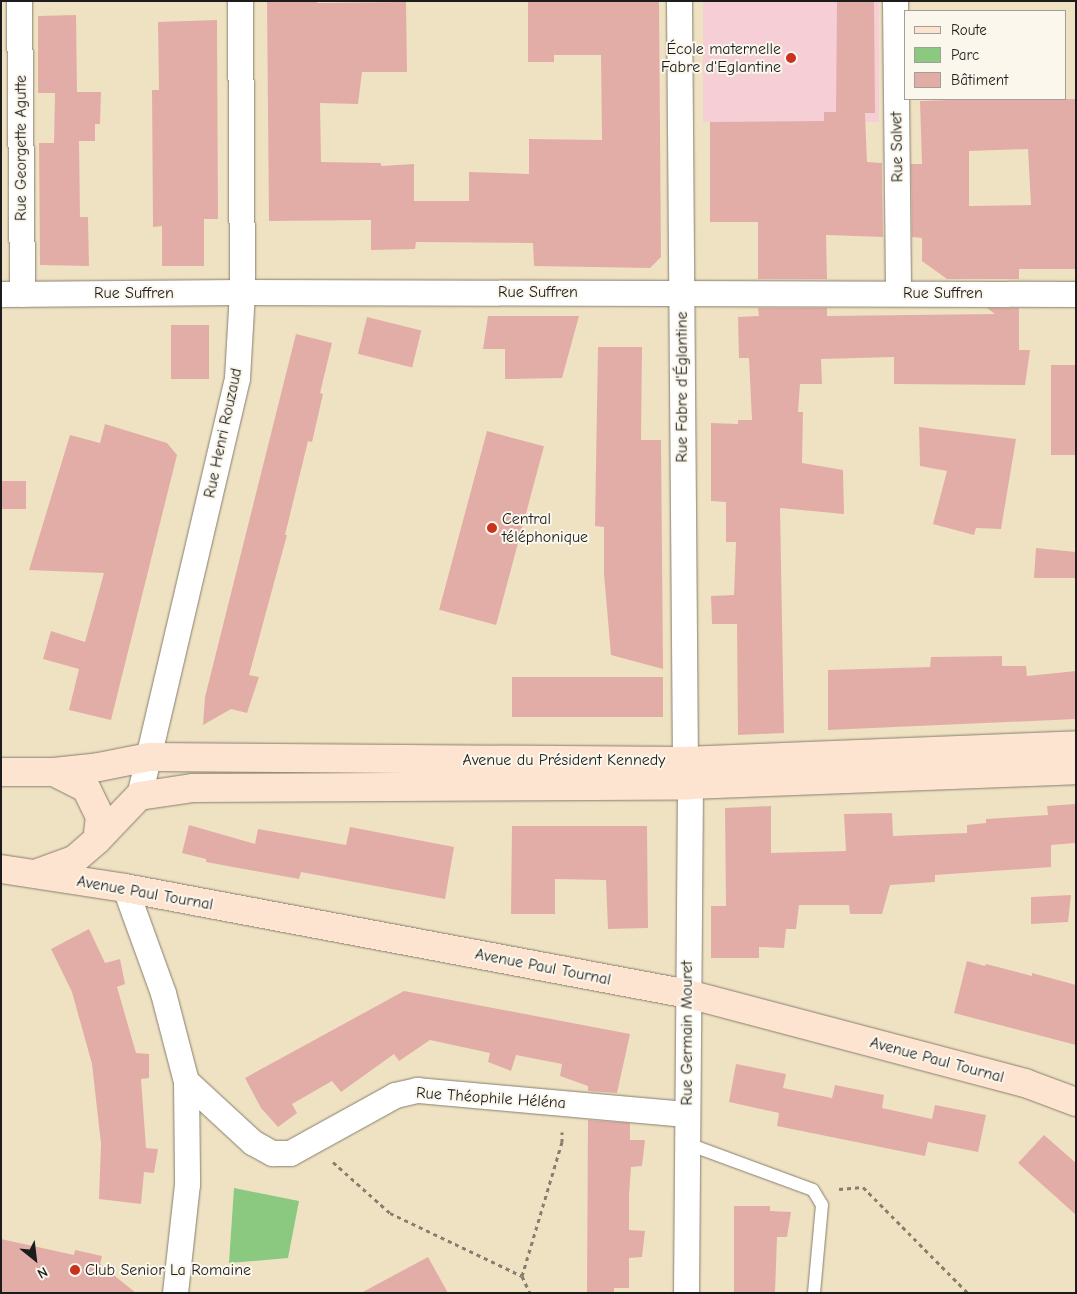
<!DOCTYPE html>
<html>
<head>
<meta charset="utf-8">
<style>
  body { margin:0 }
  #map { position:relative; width:1077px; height:1294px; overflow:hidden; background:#efe2c2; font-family:"Comic Neue",sans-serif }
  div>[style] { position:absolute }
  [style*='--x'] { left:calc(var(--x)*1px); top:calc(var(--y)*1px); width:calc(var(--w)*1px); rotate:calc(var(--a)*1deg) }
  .built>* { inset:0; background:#f6cfd6; transform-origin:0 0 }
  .green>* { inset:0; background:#8bc980 }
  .building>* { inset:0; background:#e3ada7; transform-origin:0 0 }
  .path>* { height:3px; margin-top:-1.5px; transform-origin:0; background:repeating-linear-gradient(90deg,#867f6f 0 4px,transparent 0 8px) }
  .roads { filter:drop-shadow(0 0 1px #867f6f) drop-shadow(0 0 1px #867f6f) }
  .service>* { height:12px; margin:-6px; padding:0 6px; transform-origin:6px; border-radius:6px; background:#fff }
  .minor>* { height:25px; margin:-12.5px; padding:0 12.5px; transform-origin:12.5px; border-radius:12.5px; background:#fff }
  .secondary>* { height:28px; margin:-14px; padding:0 14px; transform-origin:14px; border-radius:14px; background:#fde4d0 }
  .dots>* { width:14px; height:14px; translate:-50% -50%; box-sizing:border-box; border:2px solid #fbf7ec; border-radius:50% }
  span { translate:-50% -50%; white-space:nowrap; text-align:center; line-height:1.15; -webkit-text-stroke:4px #fbf7ec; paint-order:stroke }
  .poi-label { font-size:16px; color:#1c1c1c }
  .right { translate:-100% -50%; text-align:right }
  .left { translate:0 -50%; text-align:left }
  .street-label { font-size:16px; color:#1c1c1c }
  .frame { position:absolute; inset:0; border:2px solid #1c1c1c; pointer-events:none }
  .legend { position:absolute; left:904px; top:10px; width:162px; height:90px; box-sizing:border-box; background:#fbf7ec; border:1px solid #a29f99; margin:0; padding:6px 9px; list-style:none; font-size:15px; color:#1c1c1c }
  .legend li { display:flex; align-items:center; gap:10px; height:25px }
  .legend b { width:25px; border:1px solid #a29f99 }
  .north { position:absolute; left:10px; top:1234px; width:50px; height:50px; -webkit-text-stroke:4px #fbf7ec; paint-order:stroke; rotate:151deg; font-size:14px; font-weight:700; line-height:20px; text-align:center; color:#1c1c1c }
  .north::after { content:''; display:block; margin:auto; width:18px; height:22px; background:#1c1c1c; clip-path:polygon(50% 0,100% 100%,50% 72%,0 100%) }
</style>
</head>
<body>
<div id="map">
  <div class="built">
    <div style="left:703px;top:1px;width:176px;height:121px"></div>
  </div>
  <div class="green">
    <div style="clip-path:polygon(234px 1188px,299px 1201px,288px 1258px,229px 1263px)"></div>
  </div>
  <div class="building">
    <div style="clip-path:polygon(267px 1px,317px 1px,317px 3px,406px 2px,407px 72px,362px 72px,358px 104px,320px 103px,321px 162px,381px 163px,381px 166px,414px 164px,414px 201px,469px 201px,469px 172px,529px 174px,529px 139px,602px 140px,601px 55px,554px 55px,554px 62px,528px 62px,528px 1px,659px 1px,661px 257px,650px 268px,534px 266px,533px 243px,416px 242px,415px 249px,371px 250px,371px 220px,269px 221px)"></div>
    <div style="clip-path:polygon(837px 1px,874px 1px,875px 113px,865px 113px,867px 162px,882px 163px,883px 237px,826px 235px,827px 279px,758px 279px,758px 222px,710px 222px,710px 122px,824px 121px,824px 112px,836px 112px)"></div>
    <div style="clip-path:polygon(76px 15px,77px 92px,101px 92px,100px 124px,95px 124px,95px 141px,79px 141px,80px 217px,88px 217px,89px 266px,40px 265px,39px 143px,54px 143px,55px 93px,38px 93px,38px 16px)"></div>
    <div style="clip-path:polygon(217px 20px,218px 219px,204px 219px,204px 266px,162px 266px,162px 226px,153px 227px,152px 90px,159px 90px,158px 22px)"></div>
    <div style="clip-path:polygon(evenodd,979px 99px,1076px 99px,1076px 269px,1019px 269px,1019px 279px,947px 279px,922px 261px,922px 238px,912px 237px,911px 164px,922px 164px,920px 101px,979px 99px,1028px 149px,1031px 205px,969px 206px,969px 151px,1028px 149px)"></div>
    <div style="clip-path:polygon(758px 308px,827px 308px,827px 316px,995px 314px,987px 308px,1019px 308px,1019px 350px,1030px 350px,1025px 385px,894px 384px,894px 357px,821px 359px,822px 384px,800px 384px,798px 412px,803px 412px,802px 463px,843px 470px,844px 514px,780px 508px,784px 733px,738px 735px,737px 624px,712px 624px,711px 596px,734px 595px,736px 542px,726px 542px,726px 502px,711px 501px,711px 423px,738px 424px,738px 420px,752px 420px,749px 358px,739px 358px,738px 317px,759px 316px)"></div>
    <div style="clip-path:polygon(488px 316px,579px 316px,562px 378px,505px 379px,505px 349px,483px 349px)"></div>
    <div style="left:367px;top:317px;width:56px;height:38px;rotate:14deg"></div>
    <div style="left:171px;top:325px;width:38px;height:54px"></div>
    <div style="clip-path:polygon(296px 334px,332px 343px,320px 393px,323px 394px,312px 442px,308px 441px,285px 535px,287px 535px,249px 675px,259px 677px,247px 713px,231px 709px,203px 725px,205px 697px)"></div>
    <div style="clip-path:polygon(598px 347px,642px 347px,641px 440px,661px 440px,663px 669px,611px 655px,604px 574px,604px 527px,595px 526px)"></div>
    <div style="left:1076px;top:365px;width:90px;height:25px;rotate:90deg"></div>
    <div style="clip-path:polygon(105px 424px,167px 443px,177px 455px,111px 720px,69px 710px,79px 669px,43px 659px,51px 631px,85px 642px,104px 573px,29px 570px,70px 435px,100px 443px)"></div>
    <div style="clip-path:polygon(919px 427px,1016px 439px,1001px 529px,976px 528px,974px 535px,933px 524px,947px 471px,920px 466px)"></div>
    <div style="left:487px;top:431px;width:59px;height:185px;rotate:15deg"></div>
    <div style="left:1px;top:481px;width:25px;height:28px"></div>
    <div style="clip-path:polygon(1036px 548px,1076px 552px,1076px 578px,1034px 578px)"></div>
    <div style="clip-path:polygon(1002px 656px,1002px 666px,1026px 666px,1027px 676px,1076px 671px,1076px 719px,828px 730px,828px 670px,930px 667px,931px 657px)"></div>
    <div style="left:512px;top:677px;width:151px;height:40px"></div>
    <div style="clip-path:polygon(1076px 804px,1076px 843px,1051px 845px,1051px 867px,935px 875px,935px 882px,890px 885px,882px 914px,850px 914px,849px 905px,799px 905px,796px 929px,786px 929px,784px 948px,759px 947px,759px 958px,711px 958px,711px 906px,726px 906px,725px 808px,771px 806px,771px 853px,846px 851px,844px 814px,892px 813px,893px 836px,967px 833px,967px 825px,986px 823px,986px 819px,1048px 815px,1047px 806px)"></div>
    <div style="clip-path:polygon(189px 825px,255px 844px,258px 829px,346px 845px,350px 827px,454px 847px,445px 899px,301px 872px,299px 879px,206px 862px,206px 859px,182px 853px)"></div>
    <div style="clip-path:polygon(512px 826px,647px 826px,648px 928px,608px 929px,606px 880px,555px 879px,555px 914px,511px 914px)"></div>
    <div style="clip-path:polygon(1071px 895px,1068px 922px,1031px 924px,1031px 897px)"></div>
    <div style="clip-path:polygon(89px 929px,105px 963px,120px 959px,125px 984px,117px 987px,136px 1053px,149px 1054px,149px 1078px,141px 1079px,146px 1148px,158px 1149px,154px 1173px,144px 1172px,141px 1204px,99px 1199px,101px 1144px,92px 1064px,72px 992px,51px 949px)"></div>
    <div style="clip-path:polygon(967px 961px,985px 966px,986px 964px,1032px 976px,1032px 973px,1076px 985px,1076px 1045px,954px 1013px)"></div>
    <div style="clip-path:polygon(404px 991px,630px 1034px,617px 1093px,588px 1091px,588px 1086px,560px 1076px,562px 1064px,516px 1055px,511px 1071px,488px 1062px,490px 1053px,430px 1040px,399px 1061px,394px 1054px,341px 1092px,332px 1081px,292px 1104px,297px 1113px,278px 1127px,261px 1108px,245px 1078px)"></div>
    <div style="clip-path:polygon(736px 1064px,786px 1074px,783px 1088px,832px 1098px,835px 1085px,884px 1095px,882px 1108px,932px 1119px,935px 1105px,986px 1115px,978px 1152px,928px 1142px,925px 1156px,777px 1126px,779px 1113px,729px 1102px)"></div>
    <div style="clip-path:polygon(588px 1120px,630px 1123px,630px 1140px,645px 1140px,642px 1166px,631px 1167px,629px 1196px,629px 1230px,645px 1231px,642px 1257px,629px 1258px,629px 1288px,614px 1288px,614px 1293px,587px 1293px)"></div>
    <div style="clip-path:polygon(1044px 1135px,1076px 1163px,1076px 1215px,1018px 1163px)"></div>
    <div style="clip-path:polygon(734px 1206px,770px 1206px,770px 1211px,791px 1212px,787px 1237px,777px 1237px,775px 1293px,734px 1293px)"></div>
    <div style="clip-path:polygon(1px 1239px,74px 1255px,75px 1250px,102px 1256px,100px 1264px,136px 1293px,1px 1293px)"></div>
    <div style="clip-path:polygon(428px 1257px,448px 1293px,361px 1293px)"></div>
  </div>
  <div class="path">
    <div style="--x:333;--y:1162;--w:76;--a:41.8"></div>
    <div style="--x:390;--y:1213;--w:146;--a:25.5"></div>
    <div style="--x:522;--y:1276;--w:19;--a:65"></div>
    <div style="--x:839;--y:1189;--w:24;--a:-5"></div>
    <div style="--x:863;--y:1187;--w:149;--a:45.3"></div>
    <div style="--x:522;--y:1276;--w:140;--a:-73.4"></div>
    <div style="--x:562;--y:1142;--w:10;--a:-90"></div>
  </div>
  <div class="roads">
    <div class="service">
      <div style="--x:688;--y:1144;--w:133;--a:20.2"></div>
      <div style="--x:813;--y:1190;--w:17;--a:59"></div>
      <div style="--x:822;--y:1205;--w:88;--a:95.2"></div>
    </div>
    <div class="minor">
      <div style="--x:19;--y:1;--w:293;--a:89.4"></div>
      <div style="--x:679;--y:1;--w:760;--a:89.55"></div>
      <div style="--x:685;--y:761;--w:25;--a:78"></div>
      <div style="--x:690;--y:785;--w:508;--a:90.45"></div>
      <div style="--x:895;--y:1;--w:292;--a:89.4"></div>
      <div style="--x:1;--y:294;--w:241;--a:-0.5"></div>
      <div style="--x:242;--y:292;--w:834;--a:0.14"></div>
      <div style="--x:139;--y:796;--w:429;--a:-76.8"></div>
      <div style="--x:237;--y:378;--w:86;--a:-86.7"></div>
      <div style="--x:242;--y:292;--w:291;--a:-90.4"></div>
      <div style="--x:125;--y:888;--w:112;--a:70.1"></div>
      <div style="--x:163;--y:993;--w:91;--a:75.4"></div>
      <div style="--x:186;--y:1081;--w:103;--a:89.4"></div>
      <div style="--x:187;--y:1184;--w:110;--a:96.3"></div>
      <div style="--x:186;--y:1081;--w:90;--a:42.7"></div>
      <div style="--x:252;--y:1142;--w:23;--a:29"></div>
      <div style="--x:272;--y:1153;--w:18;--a:0"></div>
      <div style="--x:290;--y:1153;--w:120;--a:-28.9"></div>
      <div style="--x:395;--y:1095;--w:23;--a:-13"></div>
      <div style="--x:417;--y:1090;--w:271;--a:5.1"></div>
    </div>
    <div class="secondary">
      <div style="--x:1;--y:772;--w:53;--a:0"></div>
      <div style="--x:54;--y:772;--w:45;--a:-6.3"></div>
      <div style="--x:99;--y:767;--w:51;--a:-11.3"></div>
      <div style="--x:149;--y:757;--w:536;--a:0.43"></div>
      <div style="--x:685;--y:761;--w:391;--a:-2.3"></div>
      <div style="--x:54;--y:772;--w:36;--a:27"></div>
      <div style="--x:86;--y:788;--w:32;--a:64"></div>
      <div style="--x:100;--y:817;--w:23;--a:97"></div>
      <div style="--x:1;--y:869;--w:125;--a:8.7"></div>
      <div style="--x:125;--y:888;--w:573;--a:10.66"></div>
      <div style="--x:688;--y:994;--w:349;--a:14.8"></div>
      <div style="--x:1025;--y:1083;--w:54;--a:20.4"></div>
      <div style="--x:38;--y:873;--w:38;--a:-20"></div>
      <div style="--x:74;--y:860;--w:30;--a:-41"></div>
      <div style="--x:97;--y:840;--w:61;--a:-46.3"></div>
      <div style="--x:139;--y:796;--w:55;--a:-8.4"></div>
      <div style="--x:193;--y:788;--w:497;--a:-0.3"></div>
      <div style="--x:690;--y:785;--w:386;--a:-2.2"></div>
    </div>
  </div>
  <div class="dots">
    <div style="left:791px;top:58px;background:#c8321e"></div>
    <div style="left:492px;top:528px;background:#c8321e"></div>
    <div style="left:75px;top:1270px;background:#c8321e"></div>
  </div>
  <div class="poi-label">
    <span class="right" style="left:781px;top:58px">École maternelle<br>Fabre d'Eglantine</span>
    <span class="left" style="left:502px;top:528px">Central<br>téléphonique</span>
    <span class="left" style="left:85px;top:1270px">Club Senior La Romaine</span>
  </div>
  <div class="street-label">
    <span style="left:897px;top:147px;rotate:-91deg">Rue Salvet</span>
    <span style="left:21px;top:148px;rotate:-90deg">Rue Georgette Agutte</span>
    <span style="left:538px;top:292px">Rue Suffren</span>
    <span style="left:134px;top:293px">Rue Suffren</span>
    <span style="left:943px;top:293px">Rue Suffren</span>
    <span style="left:682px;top:387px;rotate:-90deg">Rue Fabre d'Églantine</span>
    <span style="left:223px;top:433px;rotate:-78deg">Rue Henri Rouzaud</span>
    <span style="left:564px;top:760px">Avenue du Président Kennedy</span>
    <span style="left:145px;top:893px;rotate:10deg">Avenue Paul Tournal</span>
    <span style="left:543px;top:967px;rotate:11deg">Avenue Paul Tournal</span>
    <span style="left:687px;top:1033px;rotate:-90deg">Rue Germain Mouret</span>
    <span style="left:937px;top:1060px;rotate:15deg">Avenue Paul Tournal</span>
    <span style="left:491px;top:1098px;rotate:4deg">Rue Théophile Héléna</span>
  </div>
  <div class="frame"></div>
  <ul class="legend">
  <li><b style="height:6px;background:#fde4d0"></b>Route</li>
  <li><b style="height:14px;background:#8bc980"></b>Parc</li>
  <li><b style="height:14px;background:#e3ada7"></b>Bâtiment</li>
  </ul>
  <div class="north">N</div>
</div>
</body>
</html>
